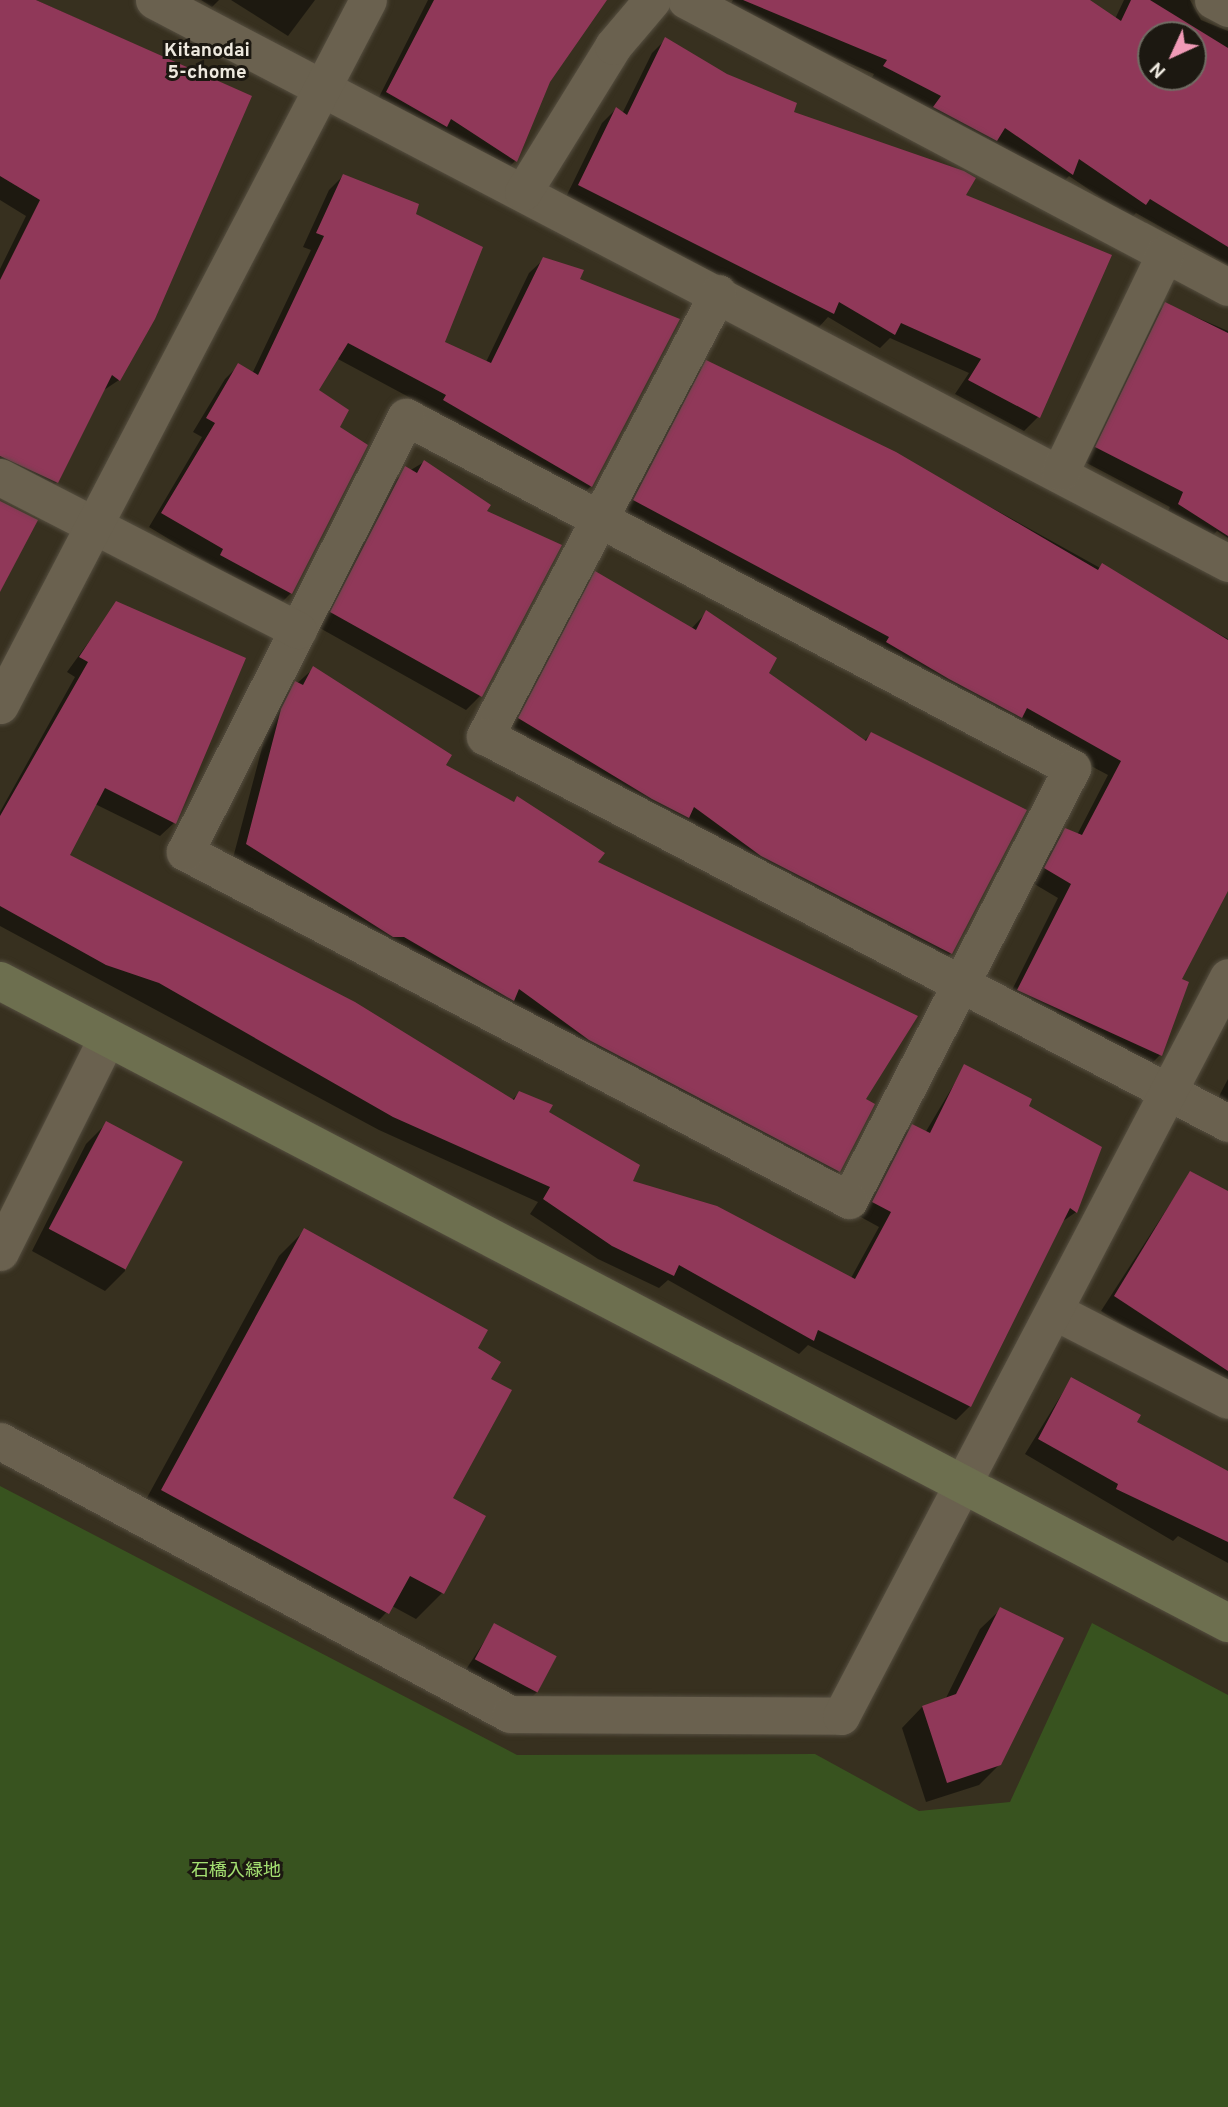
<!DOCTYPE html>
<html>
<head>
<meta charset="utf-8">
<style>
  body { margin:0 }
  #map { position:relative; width:1228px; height:2107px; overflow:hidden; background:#37301f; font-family:Overpass,"Noto Sans JP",sans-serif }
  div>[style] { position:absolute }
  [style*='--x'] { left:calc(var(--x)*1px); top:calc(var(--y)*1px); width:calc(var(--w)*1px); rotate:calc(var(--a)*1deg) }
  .green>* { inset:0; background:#38531f }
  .shadow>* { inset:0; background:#0007 }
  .building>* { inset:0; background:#903859; transform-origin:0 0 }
  .roads { filter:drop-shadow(0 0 2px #554e40) drop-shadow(0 0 2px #554e40) }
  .street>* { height:37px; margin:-18.5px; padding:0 18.5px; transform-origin:18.5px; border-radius:18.5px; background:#6a614f }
  .secondary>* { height:38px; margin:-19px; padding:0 19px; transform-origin:19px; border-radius:19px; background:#6d6f4f }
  span { translate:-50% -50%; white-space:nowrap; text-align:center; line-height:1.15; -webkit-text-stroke:6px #1c1811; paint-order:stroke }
  .park-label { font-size:18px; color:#a4e072 }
  .neighbourhood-label { font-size:19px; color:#eee9df; font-weight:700 }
  .north { position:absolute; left:1137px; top:21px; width:70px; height:70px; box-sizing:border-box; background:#1c1811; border:2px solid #706c63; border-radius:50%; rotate:225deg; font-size:19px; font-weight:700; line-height:28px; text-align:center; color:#eee9df }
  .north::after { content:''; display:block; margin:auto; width:24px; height:32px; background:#f09ab7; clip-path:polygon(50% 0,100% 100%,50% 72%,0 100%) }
</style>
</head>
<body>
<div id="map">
  <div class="green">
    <div style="clip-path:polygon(0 1486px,517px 1755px,815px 1754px,919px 1811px,1010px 1802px,1092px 1623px,1228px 1695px,1228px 2107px,0 2107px)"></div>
  </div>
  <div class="shadow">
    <div style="clip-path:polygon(0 0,36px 0,250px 97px,119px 380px,101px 392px,57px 482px,42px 497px,0 477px,0 269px,26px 216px,0 200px)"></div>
    <div style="clip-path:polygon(201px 0,219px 0,212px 7px)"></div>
    <div style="clip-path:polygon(231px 0,315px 0,288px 36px)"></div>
    <div style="clip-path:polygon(428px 0,605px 0,548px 81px,515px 161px,501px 175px,374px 107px)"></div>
    <div style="clip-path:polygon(evenodd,733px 0,1087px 0,1115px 19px,1124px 0,1190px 0,1201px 20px,1228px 31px,1228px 265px,1136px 213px,1131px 218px,1069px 176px,1058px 187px,870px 81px,874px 74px,727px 10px,733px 0,1151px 35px,1193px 35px,1193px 77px,1151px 77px,1151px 35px)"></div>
    <div style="clip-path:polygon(666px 39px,792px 113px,964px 196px,1110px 256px,1038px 417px,1024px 431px,955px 394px,969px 373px,890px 338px,880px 348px,828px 317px,819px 327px,565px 199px,602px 123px,616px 109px,622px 114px,652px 53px)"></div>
    <div style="clip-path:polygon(343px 176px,414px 215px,443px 343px,486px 362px,529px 273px,544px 259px,578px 280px,591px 486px,577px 500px,430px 414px,433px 410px,336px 358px,316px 390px,337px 428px,291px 593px,277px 607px,207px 570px,210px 564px,149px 527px,202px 437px,193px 432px,225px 379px,239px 365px,252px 374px,311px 250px,303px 247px,329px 190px)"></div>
    <div style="clip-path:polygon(1166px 304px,1228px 331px,1228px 538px,1217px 531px,1204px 544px,1165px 518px,1170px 507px,1083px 461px,1151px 318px)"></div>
    <div style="clip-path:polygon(707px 363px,895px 454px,1228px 639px,1228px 879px,1179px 980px,1160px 1055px,1146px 1069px,1005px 1004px,1058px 898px,1031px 882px,1051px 844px,1065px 830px,1077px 835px,1108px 775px,620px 515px,693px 377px)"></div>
    <div style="clip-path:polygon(424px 462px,485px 512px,559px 546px,480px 696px,466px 710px,318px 627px,391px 482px)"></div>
    <div style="clip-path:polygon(596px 574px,691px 629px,706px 613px,767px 674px,864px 741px,871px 734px,951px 953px,937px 967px,506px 732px,582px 587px)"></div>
    <div style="clip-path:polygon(117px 603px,174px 823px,160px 836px,95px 804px,68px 855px,511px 1101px,519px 1093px,630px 1182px,851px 1278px,879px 1227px,859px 1216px,898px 1140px,912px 1126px,925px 1133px,965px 1066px,1027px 1107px,1076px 1212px,1059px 1224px,970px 1406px,956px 1420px,808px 1345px,799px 1354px,668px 1280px,659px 1288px,598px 1259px,530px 1214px,538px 1202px,379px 1130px,0 926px,0 812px,75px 677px,67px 672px)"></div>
    <div style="clip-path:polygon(314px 668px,444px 765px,513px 803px,517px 799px,864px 1100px,839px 1171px,825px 1185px,233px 858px,268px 725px,282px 697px)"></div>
    <div style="clip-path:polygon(1228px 1079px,1228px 1113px,1215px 1104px)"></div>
    <div style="clip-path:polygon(107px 1123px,125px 1271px,105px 1291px,32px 1251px,86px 1144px)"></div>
    <div style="clip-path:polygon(1190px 1173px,1228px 1192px,1228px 1392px,1101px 1311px)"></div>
    <div style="clip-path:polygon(305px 1230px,476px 1349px,489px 1380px,451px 1498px,442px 1593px,416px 1619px,392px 1606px,362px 1639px,137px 1516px,279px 1256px)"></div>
    <div style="clip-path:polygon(1071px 1379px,1134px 1423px,1228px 1473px,1228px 1563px,1178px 1536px,1173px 1541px,1025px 1454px)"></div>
    <div style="clip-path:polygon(1001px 1609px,1000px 1764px,979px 1785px,926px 1802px,902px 1728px,922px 1707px,945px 1700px,980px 1629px)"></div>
    <div style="clip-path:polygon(495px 1625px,537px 1692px,523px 1706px,463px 1674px)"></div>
  </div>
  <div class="building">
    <div style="clip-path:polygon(0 0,36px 0,252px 96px,155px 319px,120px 381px,112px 375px,58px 483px,0 456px,0 280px,40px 200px,0 176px)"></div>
    <div style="clip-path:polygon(434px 0,607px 0,550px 82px,517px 162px,451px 119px,447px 127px,386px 92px)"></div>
    <div style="clip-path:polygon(evenodd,743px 0,1090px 0,1121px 21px,1131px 0,1150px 0,1228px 48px,1228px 247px,1150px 199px,1146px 205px,1079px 159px,1073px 175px,1005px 128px,997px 141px,933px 107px,941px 96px,883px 66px,887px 60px,743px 0,1151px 35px,1193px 35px,1193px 77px,1151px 77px,1151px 35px)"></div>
    <div style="clip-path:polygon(665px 37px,727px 74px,797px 103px,794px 112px,964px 171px,976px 178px,966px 195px,1112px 255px,1040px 418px,968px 380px,981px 359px,901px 323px,895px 335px,839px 302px,834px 314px,578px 185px,616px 107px,627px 115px)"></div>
    <div style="clip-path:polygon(343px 174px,419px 204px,416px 214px,483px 247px,445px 342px,491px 363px,543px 257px,584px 270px,580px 279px,680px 319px,592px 487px,443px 400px,446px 395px,348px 343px,319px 390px,349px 410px,340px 427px,368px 445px,292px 594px,220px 555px,223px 549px,161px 513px,215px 423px,206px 418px,238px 363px,258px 375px,324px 236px,316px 233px)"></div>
    <div style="clip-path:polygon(1165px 302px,1228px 333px,1228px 536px,1178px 504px,1183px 492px,1095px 447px)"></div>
    <div style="clip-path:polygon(706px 360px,896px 452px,1098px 570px,1102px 563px,1228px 640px,1228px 891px,1182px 979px,1189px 982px,1162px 1056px,1017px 990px,1071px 884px,1044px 868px,1065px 828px,1082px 835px,1121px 761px,1027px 708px,1022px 718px,949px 679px,886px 642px,889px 637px,633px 500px)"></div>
    <div style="clip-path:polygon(424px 460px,491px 505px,487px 511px,562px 545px,482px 697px,330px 612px,405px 466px,417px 473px)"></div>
    <div style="clip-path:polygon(0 501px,38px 520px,0 592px)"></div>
    <div style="clip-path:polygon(595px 571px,696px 630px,706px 610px,777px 658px,769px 673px,866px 741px,871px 732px,1027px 810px,952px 954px,761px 856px,694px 807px,689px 818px,652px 799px,518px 718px)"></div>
    <div style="clip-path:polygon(116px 601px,246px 658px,176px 824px,105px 788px,70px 855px,355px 1002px,514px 1100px,519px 1091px,553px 1105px,549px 1112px,640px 1165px,633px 1181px,717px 1206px,855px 1279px,891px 1212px,872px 1202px,912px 1124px,930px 1133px,964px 1064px,1032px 1099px,1029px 1106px,1102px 1147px,1077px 1213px,1070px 1208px,971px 1407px,818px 1330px,814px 1341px,679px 1265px,674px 1276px,612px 1246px,543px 1199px,550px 1187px,393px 1117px,159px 983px,106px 965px,0 906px,0 816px,88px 662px,79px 657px)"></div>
    <div style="clip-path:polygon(313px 666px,452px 755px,446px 765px,514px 802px,517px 796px,605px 853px,598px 862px,918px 1016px,866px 1099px,875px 1104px,840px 1172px,589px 1040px,519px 989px,514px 1001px,404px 937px,393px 937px,246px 844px,281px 709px,295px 681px,303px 685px)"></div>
    <div style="left:106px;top:1121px;width:87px;height:122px;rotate:28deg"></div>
    <div style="clip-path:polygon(1190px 1171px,1228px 1191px,1228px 1371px,1114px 1296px)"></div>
    <div style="clip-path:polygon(304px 1228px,488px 1330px,478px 1348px,501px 1362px,491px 1379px,512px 1390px,453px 1498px,486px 1516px,444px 1594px,410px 1576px,389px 1614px,161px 1490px)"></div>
    <div style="clip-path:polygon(1071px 1377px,1141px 1415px,1137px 1422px,1228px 1471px,1228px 1542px,1116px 1489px,1118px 1484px,1038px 1439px)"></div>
    <div style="clip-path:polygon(1000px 1607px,1064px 1638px,1001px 1765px,947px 1783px,922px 1706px,956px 1694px)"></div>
    <div style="left:494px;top:1623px;width:71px;height:41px;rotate:28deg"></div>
  </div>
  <div class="roads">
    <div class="street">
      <div style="--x:154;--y:0;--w:1213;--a:27.66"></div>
      <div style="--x:686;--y:0;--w:613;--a:27.9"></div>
      <div style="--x:1213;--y:0;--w:17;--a:28"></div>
      <div style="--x:523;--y:192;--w:172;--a:-58.3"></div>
      <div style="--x:613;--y:46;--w:60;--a:-49.7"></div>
      <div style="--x:718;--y:293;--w:501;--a:117.74"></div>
      <div style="--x:485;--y:736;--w:838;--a:27.51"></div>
      <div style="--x:406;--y:417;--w:753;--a:27.79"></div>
      <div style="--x:1072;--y:768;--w:486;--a:117.3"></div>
      <div style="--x:849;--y:1200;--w:750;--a:-152.34"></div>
      <div style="--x:185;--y:852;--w:488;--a:-63.1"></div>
      <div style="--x:1060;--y:472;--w:242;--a:-64.3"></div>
      <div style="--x:0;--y:477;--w:335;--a:27.2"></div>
      <div style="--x:0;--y:705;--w:795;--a:-62.44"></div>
      <div style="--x:0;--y:1252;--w:240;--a:-63.5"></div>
      <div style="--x:1054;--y:1311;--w:195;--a:27.1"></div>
      <div style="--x:0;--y:1441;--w:578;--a:28.16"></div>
      <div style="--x:510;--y:1714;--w:331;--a:0.3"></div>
      <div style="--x:841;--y:1716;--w:834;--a:-62.36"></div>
    </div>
    <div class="secondary">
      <div style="--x:0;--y:981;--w:1386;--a:27.6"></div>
    </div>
  </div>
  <div class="park-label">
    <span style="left:236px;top:1872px">石橋入緑地</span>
  </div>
  <div class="neighbourhood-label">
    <span style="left:207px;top:63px">Kitanodai<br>5-chome</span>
  </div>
  <div class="north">N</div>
</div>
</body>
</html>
